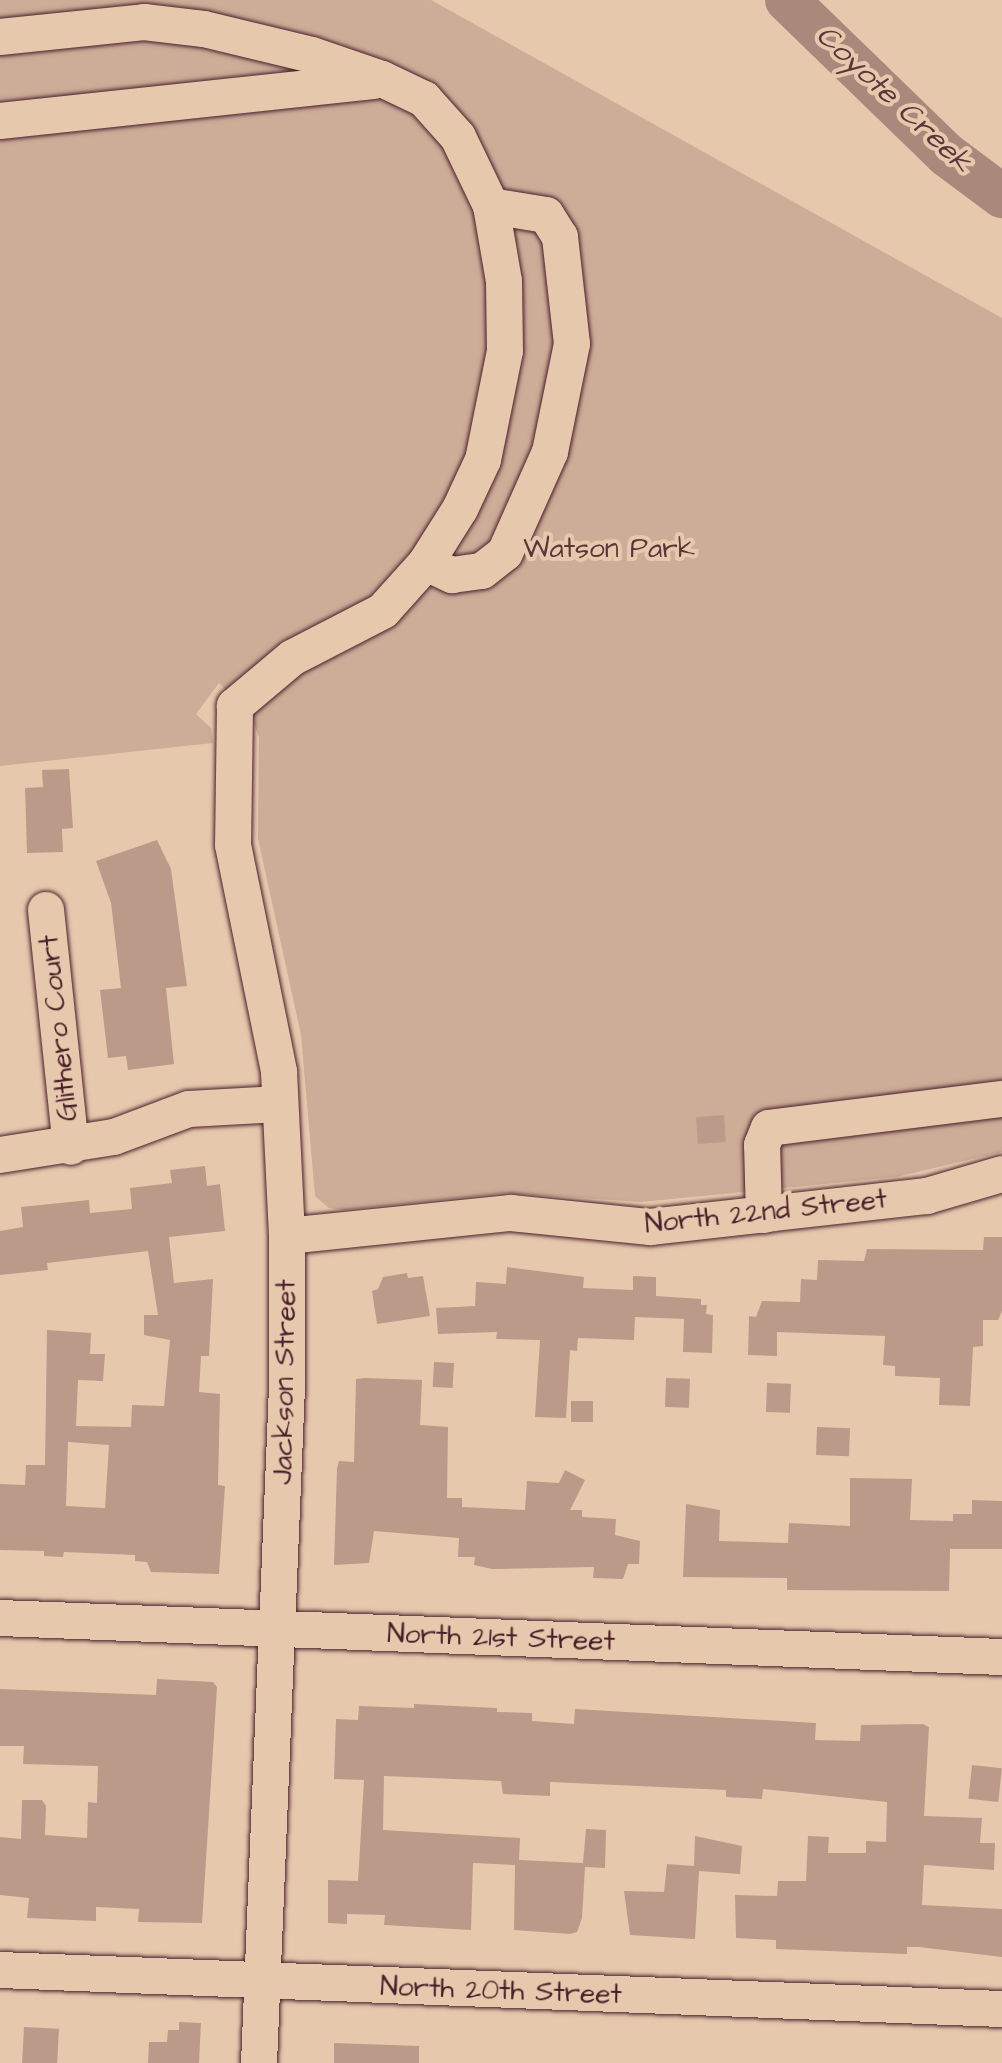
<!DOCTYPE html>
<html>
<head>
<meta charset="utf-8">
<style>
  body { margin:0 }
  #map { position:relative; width:1002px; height:2063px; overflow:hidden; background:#e6c9ad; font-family:"Architects Daughter",sans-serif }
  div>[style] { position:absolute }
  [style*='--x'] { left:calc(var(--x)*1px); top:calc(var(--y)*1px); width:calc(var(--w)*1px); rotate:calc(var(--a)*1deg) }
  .green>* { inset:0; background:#cdad98 }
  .river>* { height:44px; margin:-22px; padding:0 22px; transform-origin:22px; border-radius:22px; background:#aa887c }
  .building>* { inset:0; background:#bb9a89; transform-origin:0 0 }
  .roads { filter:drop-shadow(0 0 2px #4a1f2b) drop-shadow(0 0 2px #4a1f2b) }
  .minor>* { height:36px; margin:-18px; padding:0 18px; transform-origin:18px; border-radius:18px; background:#e6c9ad }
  span { translate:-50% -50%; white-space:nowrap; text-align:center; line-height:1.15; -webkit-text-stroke:8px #e6c9ad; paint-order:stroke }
  .park-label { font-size:28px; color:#5e343b }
  .street-label { font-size:28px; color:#4a1f2b }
  .water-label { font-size:30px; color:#5d343b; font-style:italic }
</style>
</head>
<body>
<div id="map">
  <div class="green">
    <div style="clip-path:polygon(0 0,431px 0,1002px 318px,1002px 1152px,896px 1177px,641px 1202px,506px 1193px,343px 1210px,329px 1208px,315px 1196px,301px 1035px,258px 839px,259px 737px,249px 711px,219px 683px,196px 714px,211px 728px,213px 743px,0 766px)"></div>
  </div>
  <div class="river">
    <div style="--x:787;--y:0;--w:223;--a:44.1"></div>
    <div style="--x:947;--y:155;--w:69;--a:36.7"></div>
  </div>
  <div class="building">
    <div style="clip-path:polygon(69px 769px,73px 828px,62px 829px,63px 852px,27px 853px,25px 788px,43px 787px,42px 770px)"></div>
    <div style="clip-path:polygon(157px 840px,171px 869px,187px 986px,166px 988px,174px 1064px,128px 1070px,126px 1056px,108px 1058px,100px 990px,121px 988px,111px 903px,96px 861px)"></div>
    <div style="left:724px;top:1115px;width:27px;height:28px;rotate:86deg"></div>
    <div style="clip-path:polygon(evenodd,205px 1166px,207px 1186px,220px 1184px,225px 1231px,169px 1237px,174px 1283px,213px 1279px,209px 1356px,201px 1356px,199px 1392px,220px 1394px,218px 1485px,225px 1486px,219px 1574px,151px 1572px,147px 1562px,135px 1561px,135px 1555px,64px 1552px,63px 1557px,44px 1556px,44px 1551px,0 1550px,0 1484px,25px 1485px,26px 1465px,45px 1465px,47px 1330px,91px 1333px,90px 1354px,105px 1354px,103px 1381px,78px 1380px,76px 1426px,131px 1427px,132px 1405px,164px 1406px,170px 1340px,144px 1335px,144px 1315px,158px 1315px,148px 1251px,47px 1263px,48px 1270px,0 1275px,0 1231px,23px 1227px,21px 1207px,89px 1200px,90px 1213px,132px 1209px,130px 1188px,172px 1183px,170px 1170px,205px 1166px,68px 1442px,109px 1445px,105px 1508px,66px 1506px,68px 1442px)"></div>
    <div style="clip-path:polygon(984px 1237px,1002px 1237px,1002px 1311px,998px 1320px,983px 1320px,983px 1346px,973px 1347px,970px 1406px,939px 1405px,940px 1378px,895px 1376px,895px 1366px,883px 1365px,885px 1336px,777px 1332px,777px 1356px,748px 1355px,749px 1316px,756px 1317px,762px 1301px,800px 1302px,801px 1279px,817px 1280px,818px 1260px,864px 1261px,867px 1249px,983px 1250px)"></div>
    <div style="clip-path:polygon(507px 1267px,584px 1277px,583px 1288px,633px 1290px,633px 1276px,656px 1277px,656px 1296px,701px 1299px,701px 1305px,707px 1305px,706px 1314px,713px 1315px,712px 1353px,683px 1352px,684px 1319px,635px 1317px,634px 1340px,578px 1338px,577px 1351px,570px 1350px,566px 1418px,535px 1417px,540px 1340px,496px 1339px,497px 1332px,438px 1334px,436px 1308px,475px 1306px,476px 1282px,506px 1284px)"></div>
    <div style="clip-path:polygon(407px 1273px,408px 1278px,423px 1276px,430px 1316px,377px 1324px,372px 1291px,378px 1289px,383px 1277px)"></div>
    <div style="left:434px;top:1362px;width:20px;height:25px;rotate:3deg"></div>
    <div style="clip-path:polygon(365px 1378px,422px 1380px,420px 1425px,448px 1427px,447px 1498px,462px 1498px,462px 1507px,525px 1510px,527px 1481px,559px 1483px,565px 1470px,585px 1480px,570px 1510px,582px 1510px,582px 1517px,616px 1519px,615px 1535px,640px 1541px,639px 1564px,628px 1564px,623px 1579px,593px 1578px,594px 1567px,492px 1569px,474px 1565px,475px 1557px,458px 1557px,459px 1538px,374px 1531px,369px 1563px,334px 1565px,337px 1468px,339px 1461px,354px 1462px,356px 1379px)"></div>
    <div style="left:666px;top:1378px;width:24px;height:29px;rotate:2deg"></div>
    <div style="left:767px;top:1383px;width:24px;height:29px;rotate:2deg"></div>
    <div style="left:571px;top:1401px;width:22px;height:21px"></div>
    <div style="left:817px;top:1427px;width:33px;height:28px;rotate:2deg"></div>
    <div style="clip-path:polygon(850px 1478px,912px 1479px,910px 1520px,953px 1521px,953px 1514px,972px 1514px,972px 1500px,1002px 1501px,1002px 1549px,950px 1549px,949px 1591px,787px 1590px,787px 1578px,683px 1577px,686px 1504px,720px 1510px,719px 1541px,788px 1543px,789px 1523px,850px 1526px)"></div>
    <div style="clip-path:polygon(157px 1679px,213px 1682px,217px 1687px,202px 1923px,138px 1922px,139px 1909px,96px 1907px,96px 1921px,27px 1918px,29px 1898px,0 1895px,0 1837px,21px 1839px,22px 1800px,42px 1800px,46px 1806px,45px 1835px,87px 1838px,88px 1802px,97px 1803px,98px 1766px,23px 1764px,24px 1746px,0 1746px,0 1689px,156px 1695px)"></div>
    <div style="clip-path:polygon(414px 1704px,497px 1708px,497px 1712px,532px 1713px,532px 1721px,574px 1724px,575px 1709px,816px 1723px,815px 1740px,860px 1741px,861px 1725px,923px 1724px,929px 1727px,924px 1816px,982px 1818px,980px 1843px,995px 1843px,994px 1870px,924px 1865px,922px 1905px,1002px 1909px,1002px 1957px,919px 1947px,907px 1947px,907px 1954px,776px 1949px,776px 1940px,736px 1938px,735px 1895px,777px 1896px,778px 1881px,806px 1881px,808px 1836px,829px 1837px,828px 1853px,866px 1853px,866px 1841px,886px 1842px,887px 1802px,763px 1789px,762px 1799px,726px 1797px,726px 1790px,550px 1782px,550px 1796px,503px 1794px,501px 1781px,384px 1776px,383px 1830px,520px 1838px,519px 1860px,583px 1863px,586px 1829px,606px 1830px,605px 1868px,585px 1867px,582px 1918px,577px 1932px,570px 1934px,514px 1930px,515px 1865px,473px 1863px,471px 1930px,384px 1925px,385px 1915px,347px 1914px,347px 1924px,328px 1923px,328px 1880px,358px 1881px,364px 1780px,334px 1779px,336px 1719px,358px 1720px,359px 1706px,414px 1708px)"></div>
    <div style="left:972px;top:1765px;width:30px;height:34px;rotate:6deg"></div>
    <div style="clip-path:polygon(695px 1836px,742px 1846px,740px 1874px,699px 1871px,695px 1939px,630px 1935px,624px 1891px,664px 1892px,667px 1864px,694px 1866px)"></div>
    <div style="clip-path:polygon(179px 2022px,201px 2023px,199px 2063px,148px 2063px,149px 2042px,167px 2042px,168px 2030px,179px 2030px)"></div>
    <div style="left:24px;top:2027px;width:35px;height:36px;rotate:3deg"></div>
    <div style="clip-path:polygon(334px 2043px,419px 2046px,419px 2063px,334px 2063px)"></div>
  </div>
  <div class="roads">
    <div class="minor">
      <div style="--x:0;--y:37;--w:145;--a:-5.9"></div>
      <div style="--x:144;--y:22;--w:60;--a:6.7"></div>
      <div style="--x:204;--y:29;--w:111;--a:13.5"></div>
      <div style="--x:312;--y:55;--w:74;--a:18.9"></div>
      <div style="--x:382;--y:79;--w:47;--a:25.5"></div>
      <div style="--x:424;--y:99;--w:51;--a:48.2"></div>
      <div style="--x:458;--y:137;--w:76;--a:64.4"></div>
      <div style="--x:491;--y:206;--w:76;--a:80.2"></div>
      <div style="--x:504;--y:281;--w:70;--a:89.2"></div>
      <div style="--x:505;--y:351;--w:111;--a:101.4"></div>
      <div style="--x:483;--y:460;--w:54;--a:115.1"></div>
      <div style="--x:460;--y:509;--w:64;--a:122.2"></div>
      <div style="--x:426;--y:563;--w:64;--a:131.9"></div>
      <div style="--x:383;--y:611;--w:102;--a:152.7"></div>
      <div style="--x:292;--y:658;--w:75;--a:139.9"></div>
      <div style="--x:0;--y:121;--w:375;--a:-6.1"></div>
      <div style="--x:426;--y:563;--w:29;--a:25"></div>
      <div style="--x:452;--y:575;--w:30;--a:-8"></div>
      <div style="--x:482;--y:571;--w:29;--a:-38"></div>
      <div style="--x:505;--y:553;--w:111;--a:-66"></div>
      <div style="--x:550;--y:452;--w:110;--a:-78.5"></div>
      <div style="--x:572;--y:344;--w:108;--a:-96.4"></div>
      <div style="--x:560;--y:237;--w:26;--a:-122"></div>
      <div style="--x:546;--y:215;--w:56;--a:-170.7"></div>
      <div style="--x:235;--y:706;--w:139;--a:90.8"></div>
      <div style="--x:233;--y:845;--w:232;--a:78.5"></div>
      <div style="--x:279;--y:1072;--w:164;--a:87.2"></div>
      <div style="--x:287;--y:1236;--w:151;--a:90"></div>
      <div style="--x:287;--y:1387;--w:677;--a:92.37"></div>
      <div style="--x:46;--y:910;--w:238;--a:84"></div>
      <div style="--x:0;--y:1155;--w:115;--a:-9"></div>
      <div style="--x:114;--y:1137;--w:80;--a:-20.5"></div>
      <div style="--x:189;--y:1109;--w:90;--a:-3.2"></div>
      <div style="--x:764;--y:1215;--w:70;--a:-91.6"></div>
      <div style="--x:762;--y:1145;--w:18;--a:-68"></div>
      <div style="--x:769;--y:1128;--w:235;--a:-7.1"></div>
      <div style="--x:287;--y:1236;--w:225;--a:-5.9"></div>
      <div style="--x:511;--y:1213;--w:140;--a:5.8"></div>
      <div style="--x:650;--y:1227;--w:279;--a:-6.4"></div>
      <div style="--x:927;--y:1196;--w:78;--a:-16.3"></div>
      <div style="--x:0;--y:1618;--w:1003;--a:2.23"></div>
      <div style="--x:0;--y:1970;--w:1003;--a:2.23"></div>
    </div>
  </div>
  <div class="park-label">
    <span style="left:609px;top:549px">Watson Park</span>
  </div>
  <div class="street-label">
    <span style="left:59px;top:1028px;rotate:-96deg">Glithero Court</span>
    <span style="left:766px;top:1212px;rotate:-6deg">North 22nd Street</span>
    <span style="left:285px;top:1382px;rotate:-89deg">Jackson Street</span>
    <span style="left:501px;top:1638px;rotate:2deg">North 21st Street</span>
    <span style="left:501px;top:1991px;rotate:2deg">North 20th Street</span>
  </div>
  <div class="water-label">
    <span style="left:894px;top:99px;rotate:43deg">Coyote Creek</span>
  </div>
</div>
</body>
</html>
